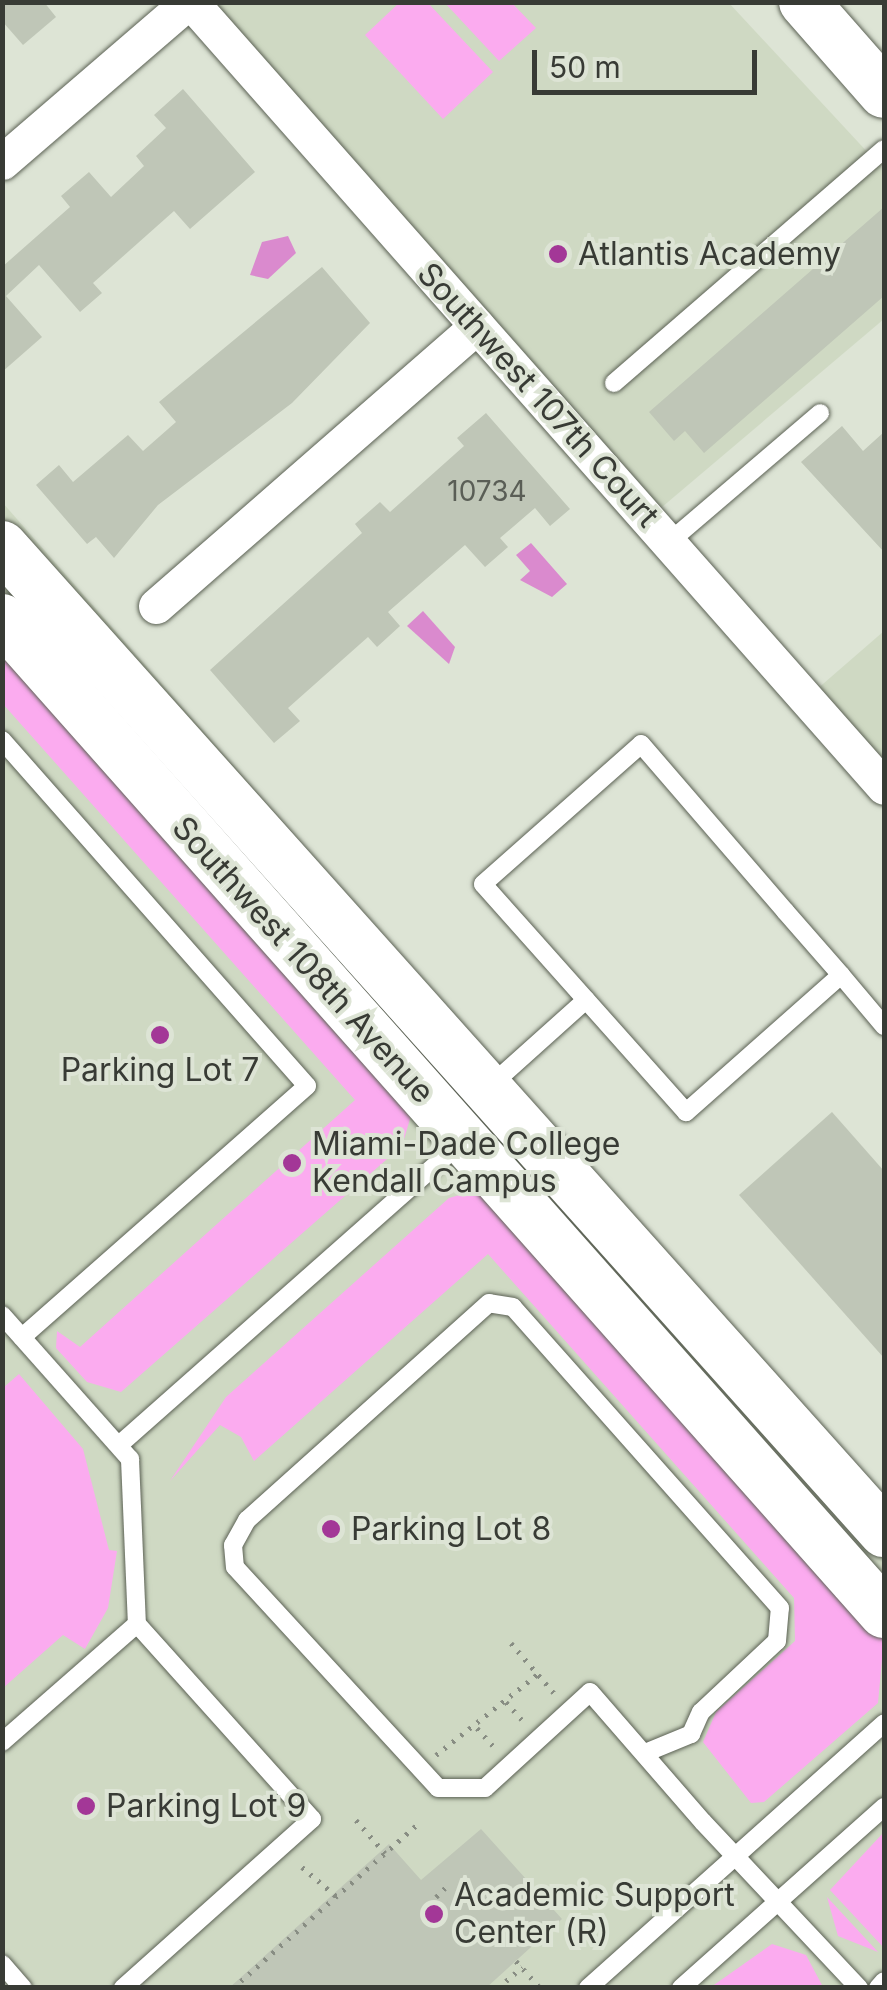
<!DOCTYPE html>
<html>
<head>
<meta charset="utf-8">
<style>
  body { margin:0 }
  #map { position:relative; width:887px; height:1990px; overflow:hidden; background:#dde4d5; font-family:Inter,sans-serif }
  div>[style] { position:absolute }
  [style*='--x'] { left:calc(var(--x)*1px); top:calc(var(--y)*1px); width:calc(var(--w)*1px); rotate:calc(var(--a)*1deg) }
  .built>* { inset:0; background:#cfd9c3 }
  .green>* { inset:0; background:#fbabef }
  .water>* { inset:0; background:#da8ace }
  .building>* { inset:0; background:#bfc6b7 }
  .path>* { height:5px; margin-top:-2.5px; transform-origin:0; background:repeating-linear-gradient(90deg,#888d83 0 2.5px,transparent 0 10.5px) }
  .roads { filter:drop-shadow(0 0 2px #5b6154) drop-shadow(0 0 2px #5b6154) }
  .lane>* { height:18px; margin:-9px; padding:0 9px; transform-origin:9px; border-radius:9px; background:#fff }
  .street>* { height:35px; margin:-17.5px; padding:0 17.5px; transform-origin:17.5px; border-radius:17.5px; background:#fff }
  .secondary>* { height:50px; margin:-25px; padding:0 25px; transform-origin:25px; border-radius:25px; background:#fff }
  .dots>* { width:28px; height:28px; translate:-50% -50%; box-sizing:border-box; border:5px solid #dde4d5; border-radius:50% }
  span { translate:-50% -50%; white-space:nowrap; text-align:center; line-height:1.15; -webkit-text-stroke:8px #dde4d5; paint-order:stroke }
  .number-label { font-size:28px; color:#5a5e56 }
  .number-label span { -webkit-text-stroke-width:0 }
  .poi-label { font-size:32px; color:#383b35 }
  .left { translate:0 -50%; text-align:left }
  .street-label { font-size:32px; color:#383b35 }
  .frame { position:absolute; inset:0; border:5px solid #383b35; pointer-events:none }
  .scale { position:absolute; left:532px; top:50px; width:225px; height:45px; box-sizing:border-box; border:5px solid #383b35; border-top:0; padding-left:12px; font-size:30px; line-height:35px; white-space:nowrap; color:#383b35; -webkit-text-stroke:8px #dde4d5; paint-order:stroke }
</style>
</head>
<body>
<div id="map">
  <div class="built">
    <div style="clip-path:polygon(208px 3px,729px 3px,884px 170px,884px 319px,655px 513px)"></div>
    <div style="clip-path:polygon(2px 502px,884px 1506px,884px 1987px,3px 1987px)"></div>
    <div style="clip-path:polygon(884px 631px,884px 770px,816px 690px)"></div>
  </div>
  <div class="green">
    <div style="clip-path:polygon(400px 2px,428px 3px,493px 72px,443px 119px,365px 35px)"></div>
    <div style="clip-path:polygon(445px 3px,512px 3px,536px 28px,499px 61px)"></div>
    <div style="clip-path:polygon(2px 643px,412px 1112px,402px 1146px,121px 1392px,87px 1382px,56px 1348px,57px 1331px,80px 1347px,355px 1100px,3px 704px)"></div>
    <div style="clip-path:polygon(477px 1190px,884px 1638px,878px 1703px,764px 1802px,751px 1803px,703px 1742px,716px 1712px,795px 1641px,794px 1598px,488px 1254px,254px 1461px,241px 1437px,220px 1425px,170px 1481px,226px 1397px,449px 1198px)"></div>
    <div style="clip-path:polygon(19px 1374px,83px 1449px,109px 1550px,117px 1551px,108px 1608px,85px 1649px,63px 1635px,3px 1688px,3px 1388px)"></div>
    <div style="clip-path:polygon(884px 1832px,884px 1948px,830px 1890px)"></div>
    <div style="clip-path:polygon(827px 1897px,878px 1952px,838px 1936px)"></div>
    <div style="clip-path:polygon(772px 1944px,806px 1955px,823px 1987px,711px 1987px)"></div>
  </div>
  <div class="water">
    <div style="clip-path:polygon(288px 236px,296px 253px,268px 279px,250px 275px,262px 242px)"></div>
    <div style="clip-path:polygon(531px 543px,567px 584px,552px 597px,520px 580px,530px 571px,516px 555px)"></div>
    <div style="clip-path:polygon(423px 611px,455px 647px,449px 664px,407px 626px)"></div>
  </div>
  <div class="building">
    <div style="clip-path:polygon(2px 2px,44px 2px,56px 17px,23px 45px,2px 21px)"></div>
    <div style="clip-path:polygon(183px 89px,255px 172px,190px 229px,174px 211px,93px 283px,102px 293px,80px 312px,39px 265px,6px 296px,42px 337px,2px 372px,2px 267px,70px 207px,61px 196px,89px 172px,111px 197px,144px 166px,136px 156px,166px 128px,154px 115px)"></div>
    <div style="clip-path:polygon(884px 207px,884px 296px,704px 453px,685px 431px,674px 441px,649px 412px)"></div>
    <div style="clip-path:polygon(322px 267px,370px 323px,292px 403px,158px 505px,114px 558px,96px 537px,87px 544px,36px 485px,59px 465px,73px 482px,128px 435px,143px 451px,176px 422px,159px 402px)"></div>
    <div style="clip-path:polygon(486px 413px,570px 509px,550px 526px,535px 508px,500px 538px,508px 547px,485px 567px,465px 545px,388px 612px,400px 626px,377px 647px,368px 637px,288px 708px,300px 721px,274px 743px,210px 670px,362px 533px,355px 524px,380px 502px,390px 512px,464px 446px,457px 438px)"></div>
    <div style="clip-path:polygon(842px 426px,863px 451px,884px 432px,884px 552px,801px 462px)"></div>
    <div style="clip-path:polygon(832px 1112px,884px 1171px,884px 1358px,739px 1195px)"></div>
    <div style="clip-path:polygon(481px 1829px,562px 1919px,486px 1988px,229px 1988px,389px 1844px,421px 1880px)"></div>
  </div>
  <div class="path">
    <div style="--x:511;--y:1643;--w:66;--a:49.3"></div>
    <div style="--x:506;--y:1702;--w:27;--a:48"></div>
    <div style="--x:477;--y:1728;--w:27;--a:48"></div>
    <div style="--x:436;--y:1755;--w:130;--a:-38.5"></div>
    <div style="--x:356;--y:1820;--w:44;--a:48.7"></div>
    <div style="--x:302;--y:1867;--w:45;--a:40.5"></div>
    <div style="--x:436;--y:1897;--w:17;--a:-45"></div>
    <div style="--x:516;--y:1961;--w:36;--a:48"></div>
    <div style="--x:168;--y:1986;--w:2;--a:63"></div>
    <div style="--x:233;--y:1988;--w:251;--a:-41.6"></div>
    <div style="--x:498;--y:1988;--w:32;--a:-41"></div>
  </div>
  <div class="roads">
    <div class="lane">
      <div style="--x:614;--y:383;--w:357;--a:-40.9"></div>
      <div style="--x:668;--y:543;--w:200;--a:-40.5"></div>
      <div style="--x:2;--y:740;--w:461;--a:48.6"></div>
      <div style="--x:307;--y:1086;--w:380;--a:138.6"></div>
      <div style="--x:841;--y:975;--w:207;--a:138.5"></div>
      <div style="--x:686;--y:1112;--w:305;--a:-131.7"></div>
      <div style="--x:483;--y:884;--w:211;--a:-41.5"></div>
      <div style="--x:641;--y:744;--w:221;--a:49.2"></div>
      <div style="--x:785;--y:911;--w:85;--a:48.8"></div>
      <div style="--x:841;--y:975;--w:67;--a:49.9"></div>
      <div style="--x:490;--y:1086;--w:129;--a:-41.9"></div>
      <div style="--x:2;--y:1315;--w:193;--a:48.4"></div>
      <div style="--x:130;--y:1459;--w:165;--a:87.6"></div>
      <div style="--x:137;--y:1624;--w:262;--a:48.1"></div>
      <div style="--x:312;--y:1819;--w:254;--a:138.2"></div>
      <div style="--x:119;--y:1445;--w:459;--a:-41.5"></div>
      <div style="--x:2;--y:1742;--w:179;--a:-41.2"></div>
      <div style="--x:645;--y:1753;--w:50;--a:-22.4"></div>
      <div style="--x:691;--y:1734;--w:24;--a:-66"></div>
      <div style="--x:701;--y:1712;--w:104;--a:-43.1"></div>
      <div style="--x:777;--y:1641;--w:33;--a:-85"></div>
      <div style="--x:780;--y:1608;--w:402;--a:-131.6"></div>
      <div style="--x:513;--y:1307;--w:24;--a:-171"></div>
      <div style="--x:489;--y:1303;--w:325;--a:138.1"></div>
      <div style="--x:247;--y:1520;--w:29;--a:119"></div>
      <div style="--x:233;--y:1545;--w:22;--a:85"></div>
      <div style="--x:235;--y:1567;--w:300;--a:47.4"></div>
      <div style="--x:438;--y:1788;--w:47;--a:0"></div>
      <div style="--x:485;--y:1788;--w:142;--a:-42.4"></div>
      <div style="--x:590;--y:1692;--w:172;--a:49"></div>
      <div style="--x:703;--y:1822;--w:228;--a:46.8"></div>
      <div style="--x:2;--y:1964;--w:32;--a:49"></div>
      <div style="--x:588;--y:1988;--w:397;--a:-41.8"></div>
      <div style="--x:681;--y:1988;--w:272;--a:-41.7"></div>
      <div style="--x:878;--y:1988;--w:9;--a:-49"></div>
    </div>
    <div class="street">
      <div style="--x:191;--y:2;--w:1047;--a:48.56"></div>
      <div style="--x:2;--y:162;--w:245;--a:-40.7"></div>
      <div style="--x:156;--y:606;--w:426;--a:-41.1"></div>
    </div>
    <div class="secondary">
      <div style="--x:804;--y:2;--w:121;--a:48.7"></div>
      <div style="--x:2;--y:546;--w:1323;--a:48.19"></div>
      <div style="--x:2;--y:619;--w:1329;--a:48.42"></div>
    </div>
  </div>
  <div class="dots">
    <div style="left:558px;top:254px;background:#a33797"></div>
    <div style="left:160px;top:1035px;background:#a33797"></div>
    <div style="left:292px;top:1163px;background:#a33797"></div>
    <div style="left:331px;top:1529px;background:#a33797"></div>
    <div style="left:86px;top:1806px;background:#a33797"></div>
    <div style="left:434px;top:1914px;background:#a33797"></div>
  </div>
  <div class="number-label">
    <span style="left:487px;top:491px">10734</span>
  </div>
  <div class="poi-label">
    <span class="left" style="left:578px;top:254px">Atlantis Academy</span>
    <span style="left:160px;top:1070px">Parking Lot 7</span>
    <span class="left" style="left:312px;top:1163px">Miami-Dade College<br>Kendall Campus</span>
    <span class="left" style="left:351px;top:1529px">Parking Lot 8</span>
    <span class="left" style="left:106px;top:1806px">Parking Lot 9</span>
    <span class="left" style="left:454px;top:1914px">Academic Support<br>Center (R)</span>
  </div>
  <div class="street-label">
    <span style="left:538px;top:395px;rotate:48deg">Southwest 107th Court</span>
    <span style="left:303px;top:960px;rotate:48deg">Southwest 108th Avenue</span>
  </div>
  <div class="frame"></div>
  <div class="scale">50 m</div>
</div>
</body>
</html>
